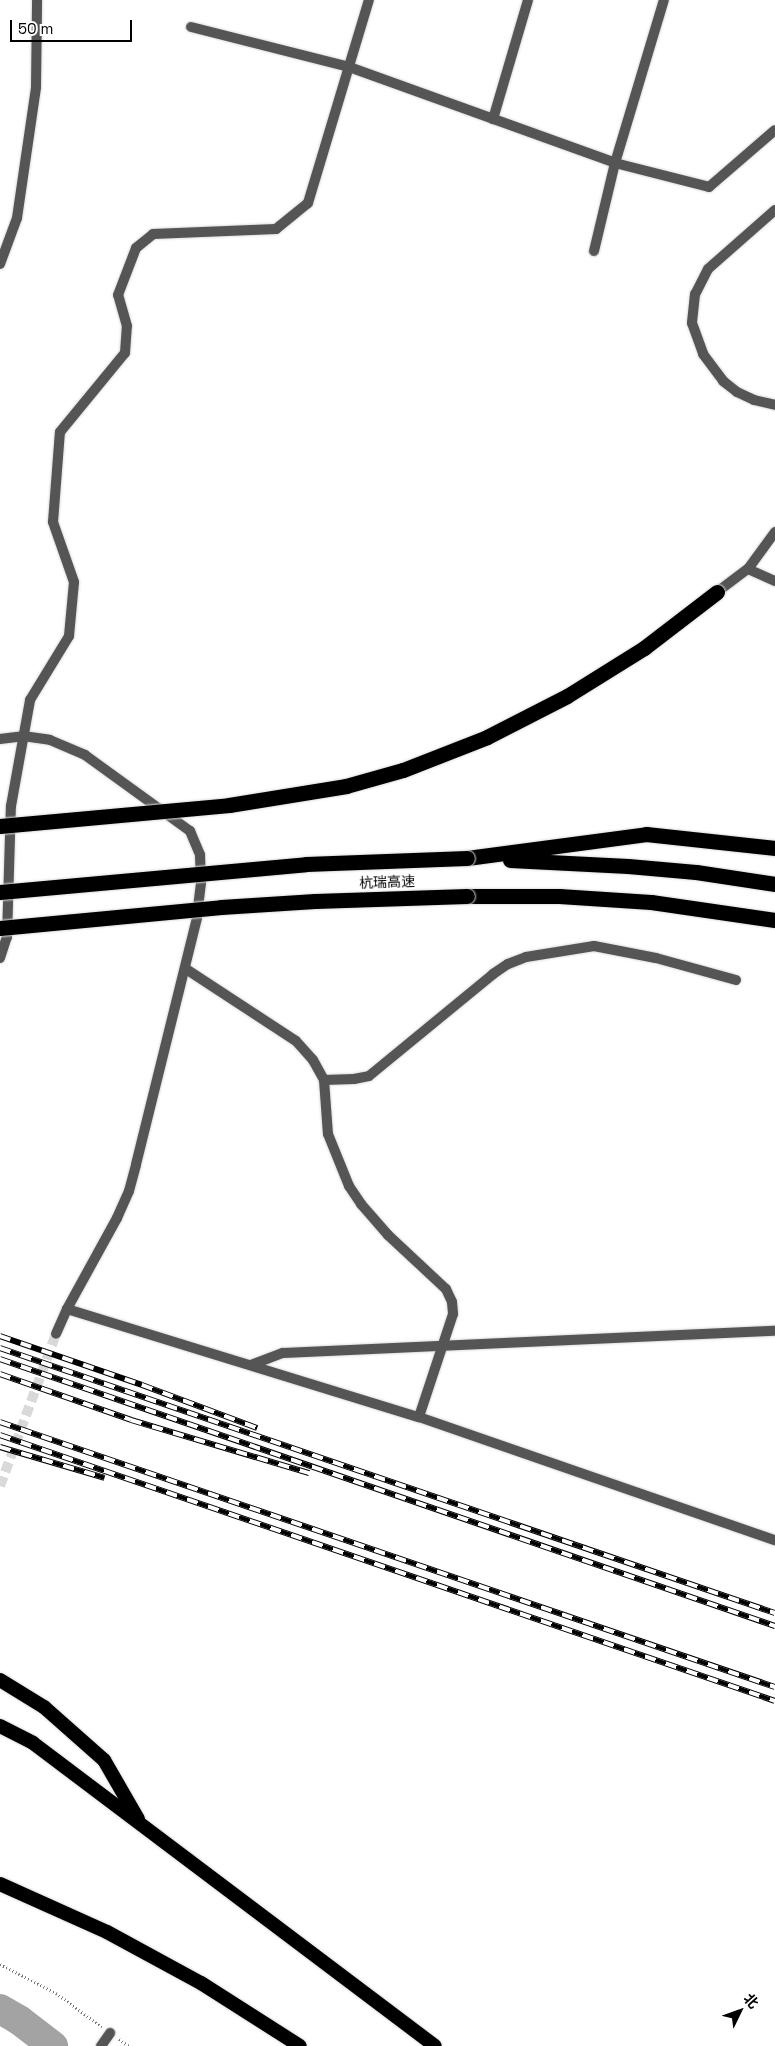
<!DOCTYPE html>
<html>
<head>
<meta charset="utf-8">
<style>
  body { margin:0 }
  #map { position:relative; width:775px; height:2046px; overflow:hidden; background:#fff; font-family:"Space Grotesk","Noto Sans SC",sans-serif }
  div>[style] { position:absolute }
  [style*='--x'] { left:calc(var(--x)*1px); top:calc(var(--y)*1px); width:calc(var(--w)*1px); rotate:calc(var(--a)*1deg) }
  .river>* { height:30px; margin:-15px; padding:0 15px; transform-origin:15px; border-radius:15px; background:#a3a3a3 }
  .tertiary-tunnel>* { height:10px; margin-top:-5px; transform-origin:0; background:repeating-linear-gradient(90deg,#d9d9d9 0 10px,transparent 0 15px) }
  .path>* { height:3px; margin-top:-1.5px; transform-origin:0; background:repeating-linear-gradient(90deg,#777 0 1px,transparent 0 3.5px) }
  .roads { filter:drop-shadow(0 0 1px #dbdbdb) drop-shadow(0 0 1px #dbdbdb) }
  .service>* { height:10px; margin:-5px; padding:0 5px; transform-origin:5px; border-radius:5px; background:#555 }
  .minor>* { height:10px; margin:-5px; padding:0 5px; transform-origin:5px; border-radius:5px; background:#555 }
  .tertiary>* { height:10px; margin:-5px; padding:0 5px; transform-origin:5px; border-radius:5px; background:#555 }
  .trunk>* { height:14px; margin:-7px; padding:0 7px; transform-origin:7px; border-radius:7px; background:#000 }
  .motorway>* { height:15px; margin:-7.5px; padding:0 7.5px; transform-origin:7.5px; border-radius:7.5px; background:#000 }
  .rail>* { height:5.5px; margin-top:-2.75px; transform-origin:0; background:repeating-linear-gradient(90deg,#fff 0 11px,#000 0 22px); box-sizing:border-box; border-block:1px solid #000 }
  .bridges { filter:drop-shadow(0 0 1px #dbdbdb) drop-shadow(0 0 1px #dbdbdb) }
  .motorway-bridge>* { height:15px; margin:-7.5px; padding:0 7.5px; transform-origin:7.5px; border-radius:7.5px; background:#000 }
  span { translate:-50% -50%; white-space:nowrap; text-align:center; line-height:1.15; -webkit-text-stroke:4px #fff; paint-order:stroke }
  .street-label { font-size:14px; color:#000 }
  .north { position:absolute; left:715px; top:1986px; width:50px; height:50px; -webkit-text-stroke:4px #fff; paint-order:stroke; rotate:48deg; font-size:14px; font-weight:700; line-height:20px; text-align:center; color:#000 }
  .north::after { content:''; display:block; margin:auto; width:18px; height:22px; background:#000; clip-path:polygon(50% 0,100% 100%,50% 72%,0 100%) }
  .scale { position:absolute; left:10px; top:20px; width:122px; height:22px; box-sizing:border-box; border:2px solid #000; border-top:0; padding-left:6px; font-size:15px; line-height:18px; white-space:nowrap; color:#000; -webkit-text-stroke:4px #fff; paint-order:stroke }
</style>
</head>
<body>
<div id="map">
  <div class="river">
    <div style="--x:0;--y:2009;--w:22;--a:30"></div>
    <div style="--x:19;--y:2020;--w:43;--a:37.4"></div>
  </div>
  <div class="tertiary-tunnel">
    <div style="--x:0;--y:1486;--w:162;--a:-69.8"></div>
  </div>
  <div class="path">
    <div style="--x:0;--y:1964;--w:63;--a:27.4"></div>
    <div style="--x:56;--y:1993;--w:57;--a:36.5"></div>
    <div style="--x:119;--y:2039;--w:12;--a:35"></div>
  </div>
  <div class="roads">
    <div class="service">
      <div style="--x:775;--y:210;--w:89;--a:138.6"></div>
      <div style="--x:708;--y:269;--w:28;--a:117"></div>
      <div style="--x:695;--y:294;--w:29;--a:96"></div>
      <div style="--x:692;--y:323;--w:33;--a:70"></div>
      <div style="--x:703;--y:354;--w:34;--a:53"></div>
      <div style="--x:723;--y:381;--w:18;--a:38"></div>
      <div style="--x:737;--y:392;--w:19;--a:25"></div>
      <div style="--x:754;--y:400;--w:22;--a:13"></div>
      <div style="--x:594;--y:251;--w:90;--a:-76.6"></div>
      <div style="--x:748;--y:569;--w:30;--a:24"></div>
      <div style="--x:717;--y:592;--w:39;--a:-37"></div>
      <div style="--x:748;--y:569;--w:46;--a:-53.9"></div>
      <div style="--x:101;--y:2046;--w:16;--a:-55"></div>
    </div>
    <div class="minor">
      <div style="--x:191;--y:27;--w:163;--a:14.2"></div>
      <div style="--x:349;--y:67;--w:283;--a:19.8"></div>
      <div style="--x:615;--y:163;--w:97;--a:14.3"></div>
      <div style="--x:709;--y:187;--w:87;--a:-40.8"></div>
      <div style="--x:493;--y:119;--w:124;--a:-73.6"></div>
      <div style="--x:615;--y:163;--w:170;--a:-73.3"></div>
      <div style="--x:0;--y:958;--w:22;--a:-72"></div>
      <div style="--x:7;--y:937;--w:131;--a:-88.3"></div>
      <div style="--x:11;--y:806;--w:108;--a:-79.8"></div>
      <div style="--x:30;--y:700;--w:75;--a:-58.6"></div>
      <div style="--x:69;--y:636;--w:54;--a:-84.7"></div>
      <div style="--x:74;--y:582;--w:64;--a:-109.3"></div>
      <div style="--x:53;--y:522;--w:90;--a:-85.6"></div>
      <div style="--x:60;--y:432;--w:102;--a:-50.6"></div>
      <div style="--x:125;--y:353;--w:27;--a:-86"></div>
      <div style="--x:127;--y:326;--w:32;--a:-106"></div>
      <div style="--x:118;--y:295;--w:50;--a:-69"></div>
      <div style="--x:136;--y:248;--w:22;--a:-39"></div>
      <div style="--x:153;--y:234;--w:123;--a:-2.3"></div>
      <div style="--x:276;--y:229;--w:41;--a:-39.1"></div>
      <div style="--x:308;--y:203;--w:212;--a:-73.3"></div>
      <div style="--x:186;--y:969;--w:131;--a:33.2"></div>
      <div style="--x:296;--y:1041;--w:25;--a:48"></div>
      <div style="--x:313;--y:1060;--w:23;--a:61"></div>
      <div style="--x:324;--y:1080;--w:54;--a:85.8"></div>
      <div style="--x:328;--y:1134;--w:56;--a:68"></div>
      <div style="--x:349;--y:1186;--w:22;--a:56"></div>
      <div style="--x:361;--y:1204;--w:41;--a:48.9"></div>
      <div style="--x:388;--y:1235;--w:79;--a:43"></div>
      <div style="--x:446;--y:1289;--w:14;--a:65"></div>
      <div style="--x:452;--y:1302;--w:12;--a:85"></div>
      <div style="--x:453;--y:1314;--w:108;--a:108.3"></div>
      <div style="--x:324;--y:1080;--w:30;--a:-2"></div>
      <div style="--x:354;--y:1079;--w:15;--a:-11"></div>
      <div style="--x:369;--y:1076;--w:161;--a:-39.4"></div>
      <div style="--x:493;--y:974;--w:18;--a:-34"></div>
      <div style="--x:508;--y:964;--w:19;--a:-21"></div>
      <div style="--x:526;--y:957;--w:69;--a:-9.2"></div>
      <div style="--x:594;--y:946;--w:63;--a:11"></div>
      <div style="--x:656;--y:958;--w:83;--a:15.4"></div>
      <div style="--x:67;--y:1309;--w:368;--a:17.1"></div>
      <div style="--x:419;--y:1417;--w:377;--a:19.1"></div>
      <div style="--x:251;--y:1365;--w:34;--a:-21"></div>
      <div style="--x:283;--y:1353;--w:492;--a:-2.6"></div>
    </div>
    <div class="tertiary">
      <div style="--x:0;--y:264;--w:49;--a:-69.7"></div>
      <div style="--x:17;--y:218;--w:132;--a:-81.7"></div>
      <div style="--x:36;--y:87;--w:87;--a:-89.3"></div>
      <div style="--x:0;--y:739;--w:23;--a:-7"></div>
      <div style="--x:23;--y:736;--w:27;--a:8"></div>
      <div style="--x:50;--y:740;--w:38;--a:23"></div>
      <div style="--x:85;--y:755;--w:130;--a:35.9"></div>
      <div style="--x:190;--y:831;--w:26;--a:67"></div>
      <div style="--x:200;--y:855;--w:28;--a:88"></div>
      <div style="--x:201;--y:883;--w:35;--a:97"></div>
      <div style="--x:197;--y:918;--w:254;--a:103.9"></div>
      <div style="--x:136;--y:1165;--w:27;--a:105"></div>
      <div style="--x:129;--y:1191;--w:30;--a:114"></div>
      <div style="--x:117;--y:1218;--w:104;--a:118.8"></div>
      <div style="--x:67;--y:1309;--w:27;--a:114"></div>
    </div>
    <div class="trunk">
      <div style="--x:0;--y:1680;--w:52;--a:31.5"></div>
      <div style="--x:44;--y:1707;--w:80;--a:41.5"></div>
      <div style="--x:104;--y:1760;--w:68;--a:60"></div>
      <div style="--x:0;--y:1726;--w:37;--a:27"></div>
      <div style="--x:33;--y:1743;--w:503;--a:37.01"></div>
      <div style="--x:0;--y:1884;--w:117;--a:24.2"></div>
      <div style="--x:107;--y:1932;--w:107;--a:28.5"></div>
      <div style="--x:201;--y:1983;--w:117;--a:32.5"></div>
    </div>
    <div class="motorway">
      <div style="--x:467;--y:858;--w:181;--a:-7.6"></div>
      <div style="--x:646;--y:834;--w:130;--a:6.2"></div>
      <div style="--x:510;--y:860;--w:118;--a:2.9"></div>
      <div style="--x:628;--y:866;--w:68;--a:5"></div>
      <div style="--x:696;--y:872;--w:80;--a:8.6"></div>
      <div style="--x:467;--y:896;--w:92;--a:0"></div>
      <div style="--x:559;--y:896;--w:92;--a:3.7"></div>
      <div style="--x:651;--y:902;--w:125;--a:8.3"></div>
    </div>
  </div>
  <div class="rail">
    <div style="--x:0;--y:1336;--w:150;--a:19"></div>
    <div style="--x:142;--y:1385;--w:123;--a:20.5"></div>
    <div style="--x:0;--y:1348;--w:819;--a:18.88"></div>
    <div style="--x:0;--y:1359;--w:820;--a:19.01"></div>
    <div style="--x:0;--y:1374;--w:139;--a:19.3"></div>
    <div style="--x:131;--y:1420;--w:186;--a:16.6"></div>
    <div style="--x:0;--y:1422;--w:819;--a:18.88"></div>
    <div style="--x:0;--y:1435;--w:819;--a:18.94"></div>
    <div style="--x:0;--y:1447;--w:109;--a:16.4"></div>
  </div>
  <div class="bridges">
    <div class="motorway-bridge">
      <div style="--x:0;--y:826;--w:230;--a:-5.2"></div>
      <div style="--x:229;--y:805;--w:119;--a:-9.2"></div>
      <div style="--x:346;--y:786;--w:59;--a:-15.7"></div>
      <div style="--x:403;--y:770;--w:90;--a:-21.4"></div>
      <div style="--x:487;--y:737;--w:90;--a:-27.1"></div>
      <div style="--x:567;--y:696;--w:91;--a:-31.9"></div>
      <div style="--x:644;--y:648;--w:92;--a:-37.5"></div>
      <div style="--x:0;--y:892;--w:307;--a:-5.2"></div>
      <div style="--x:306;--y:864;--w:161;--a:-2.1"></div>
      <div style="--x:0;--y:928;--w:222;--a:-5.4"></div>
      <div style="--x:221;--y:907;--w:94;--a:-3.7"></div>
      <div style="--x:315;--y:901;--w:152;--a:-1.9"></div>
    </div>
  </div>
  <div class="street-label">
    <span style="left:387px;top:882px;rotate:-2deg">杭瑞高速</span>
  </div>
  <div class="north">北</div>
  <div class="scale">50 m</div>
</div>
</body>
</html>
